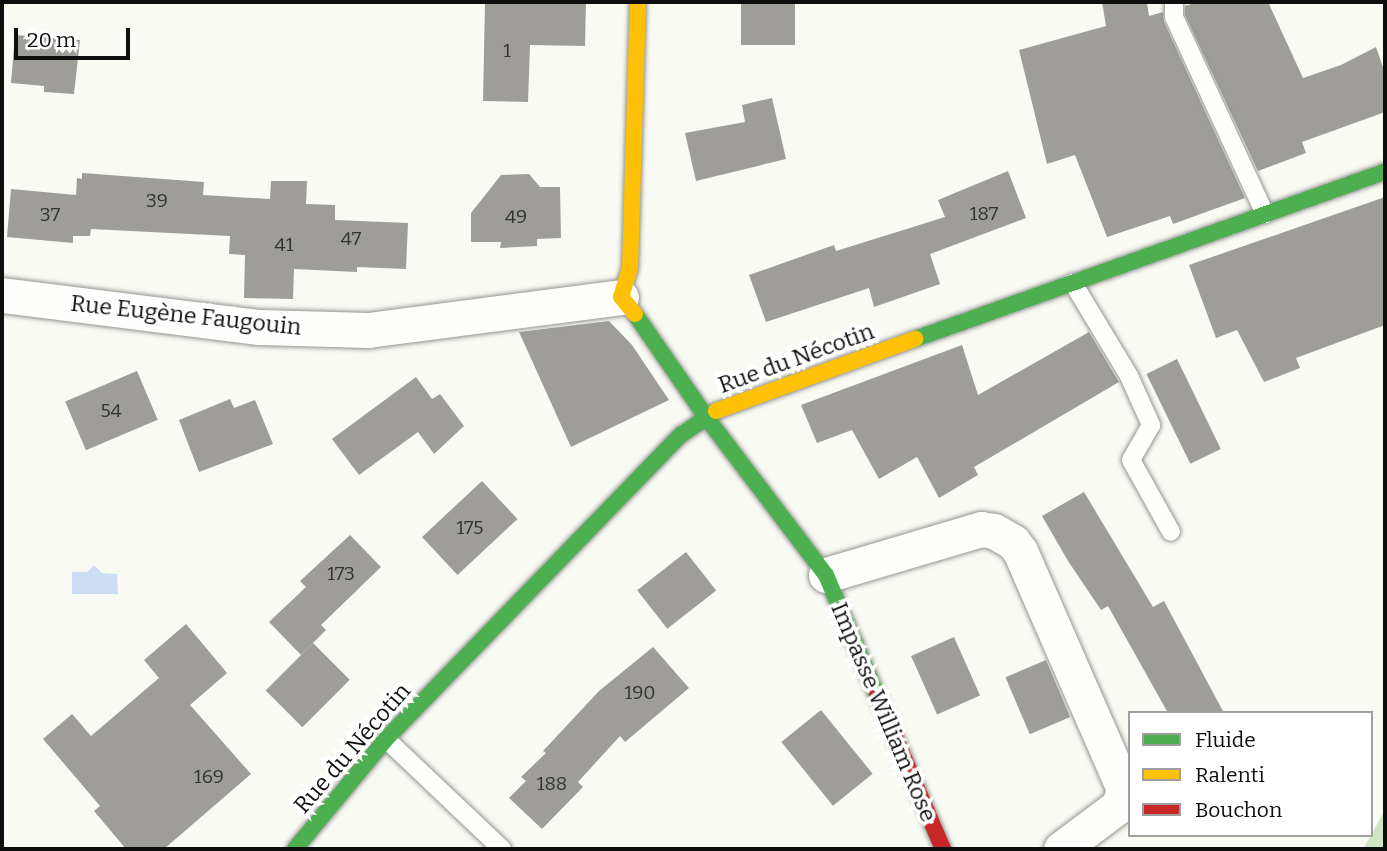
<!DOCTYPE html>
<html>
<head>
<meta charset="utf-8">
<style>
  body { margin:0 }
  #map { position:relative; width:1387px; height:851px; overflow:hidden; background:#fafaf4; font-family:Bitter,serif }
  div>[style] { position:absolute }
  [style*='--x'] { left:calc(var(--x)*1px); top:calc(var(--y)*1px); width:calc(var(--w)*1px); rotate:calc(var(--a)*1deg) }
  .forest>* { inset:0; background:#cfe7c4 }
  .water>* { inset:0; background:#ccddf3 }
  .building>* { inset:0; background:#9e9d99; transform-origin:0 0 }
  .roads { filter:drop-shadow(0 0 2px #949492) drop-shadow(0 0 2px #949492) }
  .lane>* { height:18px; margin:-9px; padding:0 9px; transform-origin:9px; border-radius:9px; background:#fefefd }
  .street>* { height:35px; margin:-17.5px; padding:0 17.5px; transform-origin:17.5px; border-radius:17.5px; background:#fefefd }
  .fast>* { height:16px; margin:-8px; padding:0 8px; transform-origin:8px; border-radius:8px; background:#4caf50 }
  .slow>* { height:16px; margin:-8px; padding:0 8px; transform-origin:8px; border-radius:8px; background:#ffc107 }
  .jam>* { height:16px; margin:-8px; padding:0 8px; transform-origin:8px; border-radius:8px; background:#c62828 }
  span { translate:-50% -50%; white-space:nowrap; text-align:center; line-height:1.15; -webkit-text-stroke:7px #fff; paint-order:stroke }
  .number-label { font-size:19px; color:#323231 }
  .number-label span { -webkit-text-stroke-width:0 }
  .street-label { font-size:23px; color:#0e0e0e }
  .frame { position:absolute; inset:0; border:4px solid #0e0e0e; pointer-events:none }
  .legend { position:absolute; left:1128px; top:711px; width:245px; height:126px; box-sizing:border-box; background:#fff; border:2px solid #9f9f9f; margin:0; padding:9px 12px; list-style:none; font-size:21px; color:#0e0e0e }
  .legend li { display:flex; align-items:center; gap:14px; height:35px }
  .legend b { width:35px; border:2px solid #9f9f9f }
  .scale { position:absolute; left:14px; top:28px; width:116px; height:32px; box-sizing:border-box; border:4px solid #0e0e0e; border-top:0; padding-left:9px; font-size:21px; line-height:24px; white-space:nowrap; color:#0e0e0e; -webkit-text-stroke:5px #fff; paint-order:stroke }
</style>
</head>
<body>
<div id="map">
  <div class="forest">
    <div style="clip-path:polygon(1385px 810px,1385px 849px,1363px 849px,1371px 835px)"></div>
  </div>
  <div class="water">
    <div style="clip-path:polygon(94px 565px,102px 573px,117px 574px,118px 594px,72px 594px,72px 572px,87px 572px)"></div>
  </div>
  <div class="building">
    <div style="clip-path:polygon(485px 2px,586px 2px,585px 46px,530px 45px,528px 102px,483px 101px)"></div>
    <div style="left:741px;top:2px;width:54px;height:43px"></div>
    <div style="clip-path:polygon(1102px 2px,1147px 2px,1149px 16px,1163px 12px,1164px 22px,1245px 198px,1173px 224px,1170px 216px,1107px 237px,1075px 155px,1047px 164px,1019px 50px,1106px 26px)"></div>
    <div style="clip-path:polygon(1198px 2px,1268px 2px,1303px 78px,1341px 65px,1376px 47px,1385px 73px,1385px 112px,1302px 142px,1306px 153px,1258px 171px,1185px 15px,1185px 6px)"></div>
    <div style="clip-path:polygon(15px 35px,80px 40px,74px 94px,44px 92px,44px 86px,11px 83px)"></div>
    <div style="clip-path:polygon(772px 98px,786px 159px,696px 181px,685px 133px,745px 122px,742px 105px)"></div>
    <div style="clip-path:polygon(1008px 171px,1026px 218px,930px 254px,940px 284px,874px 307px,869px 288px,766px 322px,749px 275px,834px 245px,836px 251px,945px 217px,938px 200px)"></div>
    <div style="clip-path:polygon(82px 173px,204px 182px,203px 195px,270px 199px,271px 181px,307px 181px,306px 204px,335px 205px,335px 220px,408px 223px,406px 269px,357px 267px,357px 272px,294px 269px,293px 299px,244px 298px,245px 255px,229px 254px,230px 236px,91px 229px,90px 236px,73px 236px,73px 243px,7px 237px,11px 189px,76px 195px,77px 178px,82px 179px)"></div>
    <div style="clip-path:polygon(529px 174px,540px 187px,560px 187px,561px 238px,537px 239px,537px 246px,500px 248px,501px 242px,471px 242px,471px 213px,501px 175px)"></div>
    <div style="clip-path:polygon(1385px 197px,1385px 325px,1296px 358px,1300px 368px,1264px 382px,1237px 330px,1216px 338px,1189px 265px)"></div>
    <div style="clip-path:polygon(609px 321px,632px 345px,669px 400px,571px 447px,519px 332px)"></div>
    <div style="clip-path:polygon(1089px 332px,1119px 382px,974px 467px,978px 475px,939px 498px,917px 457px,879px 479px,852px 430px,817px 443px,801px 405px,962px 345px,978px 395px)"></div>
    <div style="left:1177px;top:359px;width:100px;height:34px;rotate:64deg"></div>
    <div style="left:137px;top:371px;width:53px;height:78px;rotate:67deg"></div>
    <div style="clip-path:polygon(416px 377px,432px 399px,440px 394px,464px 426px,434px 454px,418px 432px,359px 475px,332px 439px)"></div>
    <div style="clip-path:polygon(230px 399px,234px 408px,255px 400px,273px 444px,199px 472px,179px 420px)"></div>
    <div style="left:482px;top:481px;width:52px;height:82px;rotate:47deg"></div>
    <div style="clip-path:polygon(1084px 492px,1153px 607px,1164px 601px,1224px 713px,1168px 713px,1108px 606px,1101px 610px,1068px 561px,1042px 516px)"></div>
    <div style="clip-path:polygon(350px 535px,381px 567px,321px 625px,326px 630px,301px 655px,269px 622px,306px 587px,300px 581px)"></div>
    <div style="left:686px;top:552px;width:49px;height:62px;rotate:52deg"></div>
    <div style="clip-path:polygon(186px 624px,227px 673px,190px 705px,251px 774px,164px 849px,126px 849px,94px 811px,100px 806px,43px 739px,72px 714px,91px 736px,159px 678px,144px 660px)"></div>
    <div style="left:954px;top:637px;width:64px;height:47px;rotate:66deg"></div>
    <div style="left:313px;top:643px;width:52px;height:67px;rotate:45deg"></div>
    <div style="clip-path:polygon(653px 647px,689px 688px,625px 742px,620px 736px,578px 782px,583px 787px,542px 829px,509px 798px,526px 781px,521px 777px,546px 753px,543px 751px,599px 691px)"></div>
    <div style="left:1046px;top:660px;width:62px;height:44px;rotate:67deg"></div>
    <div style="left:821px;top:710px;width:82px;height:51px;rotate:51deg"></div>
  </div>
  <div class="roads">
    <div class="lane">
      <div style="--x:1174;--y:2;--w:15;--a:90"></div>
      <div style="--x:1174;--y:17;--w:217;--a:65.2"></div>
      <div style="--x:1073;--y:283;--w:109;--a:58.9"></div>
      <div style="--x:1129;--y:376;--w:54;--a:65.8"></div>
      <div style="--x:1151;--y:425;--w:40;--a:119.7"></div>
      <div style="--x:1131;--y:460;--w:82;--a:60.9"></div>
      <div style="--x:386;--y:739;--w:160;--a:43.5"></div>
    </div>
    <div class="street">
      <div style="--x:2;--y:295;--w:259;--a:7.1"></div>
      <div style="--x:259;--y:327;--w:109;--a:1.6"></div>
      <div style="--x:368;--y:330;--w:255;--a:-7.4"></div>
      <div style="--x:826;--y:575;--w:162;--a:-16.5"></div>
      <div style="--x:981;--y:529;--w:13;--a:9"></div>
      <div style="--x:994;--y:531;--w:22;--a:30"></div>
      <div style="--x:1013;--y:542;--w:11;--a:52"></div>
      <div style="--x:1020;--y:551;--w:257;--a:66.4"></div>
      <div style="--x:1123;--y:787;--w:11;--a:95"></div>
      <div style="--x:1122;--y:798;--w:10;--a:119"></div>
      <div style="--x:1117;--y:807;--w:70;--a:143.1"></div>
    </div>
    <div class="fast">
      <div style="--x:635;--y:314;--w:125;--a:55.4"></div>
      <div style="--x:706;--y:417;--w:198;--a:52.8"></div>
      <div style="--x:826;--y:575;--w:130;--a:67"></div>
      <div style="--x:915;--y:339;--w:499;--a:-19.6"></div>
      <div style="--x:295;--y:849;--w:143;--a:-50.4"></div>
      <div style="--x:386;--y:739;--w:424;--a:-45.9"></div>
      <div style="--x:681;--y:435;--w:42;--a:-34.4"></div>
    </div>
    <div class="slow">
      <div style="--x:635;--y:314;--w:22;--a:-129"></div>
      <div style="--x:621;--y:297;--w:30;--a:-73"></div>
      <div style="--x:630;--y:268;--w:266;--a:-88.3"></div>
      <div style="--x:716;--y:411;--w:212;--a:-19.9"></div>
    </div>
    <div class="jam">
      <div style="--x:877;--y:695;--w:168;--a:66.8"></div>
    </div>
  </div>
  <div class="number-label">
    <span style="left:507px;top:51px">1</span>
    <span style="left:157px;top:201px">39</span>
    <span style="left:984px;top:214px">187</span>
    <span style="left:50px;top:215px">37</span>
    <span style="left:516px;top:217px">49</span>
    <span style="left:351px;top:239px">47</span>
    <span style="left:284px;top:245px">41</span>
    <span style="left:111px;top:411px">54</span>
    <span style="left:470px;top:528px">175</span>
    <span style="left:341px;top:574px">173</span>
    <span style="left:640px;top:693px">190</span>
    <span style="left:209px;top:777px">169</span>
    <span style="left:552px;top:784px">188</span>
  </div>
  <div class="street-label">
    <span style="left:186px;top:315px;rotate:6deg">Rue Eugène Faugouin</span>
    <span style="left:796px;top:358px;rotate:-20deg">Rue du Nécotin</span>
    <span style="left:884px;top:712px;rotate:67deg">Impasse William Rose</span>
    <span style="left:352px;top:748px;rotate:-49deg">Rue du Nécotin</span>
  </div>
  <div class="frame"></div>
  <ul class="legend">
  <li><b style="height:9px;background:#4caf50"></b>Fluide</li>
  <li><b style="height:9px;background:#ffc107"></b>Ralenti</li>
  <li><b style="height:9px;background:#c62828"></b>Bouchon</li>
  </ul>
  <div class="scale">20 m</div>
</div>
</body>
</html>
